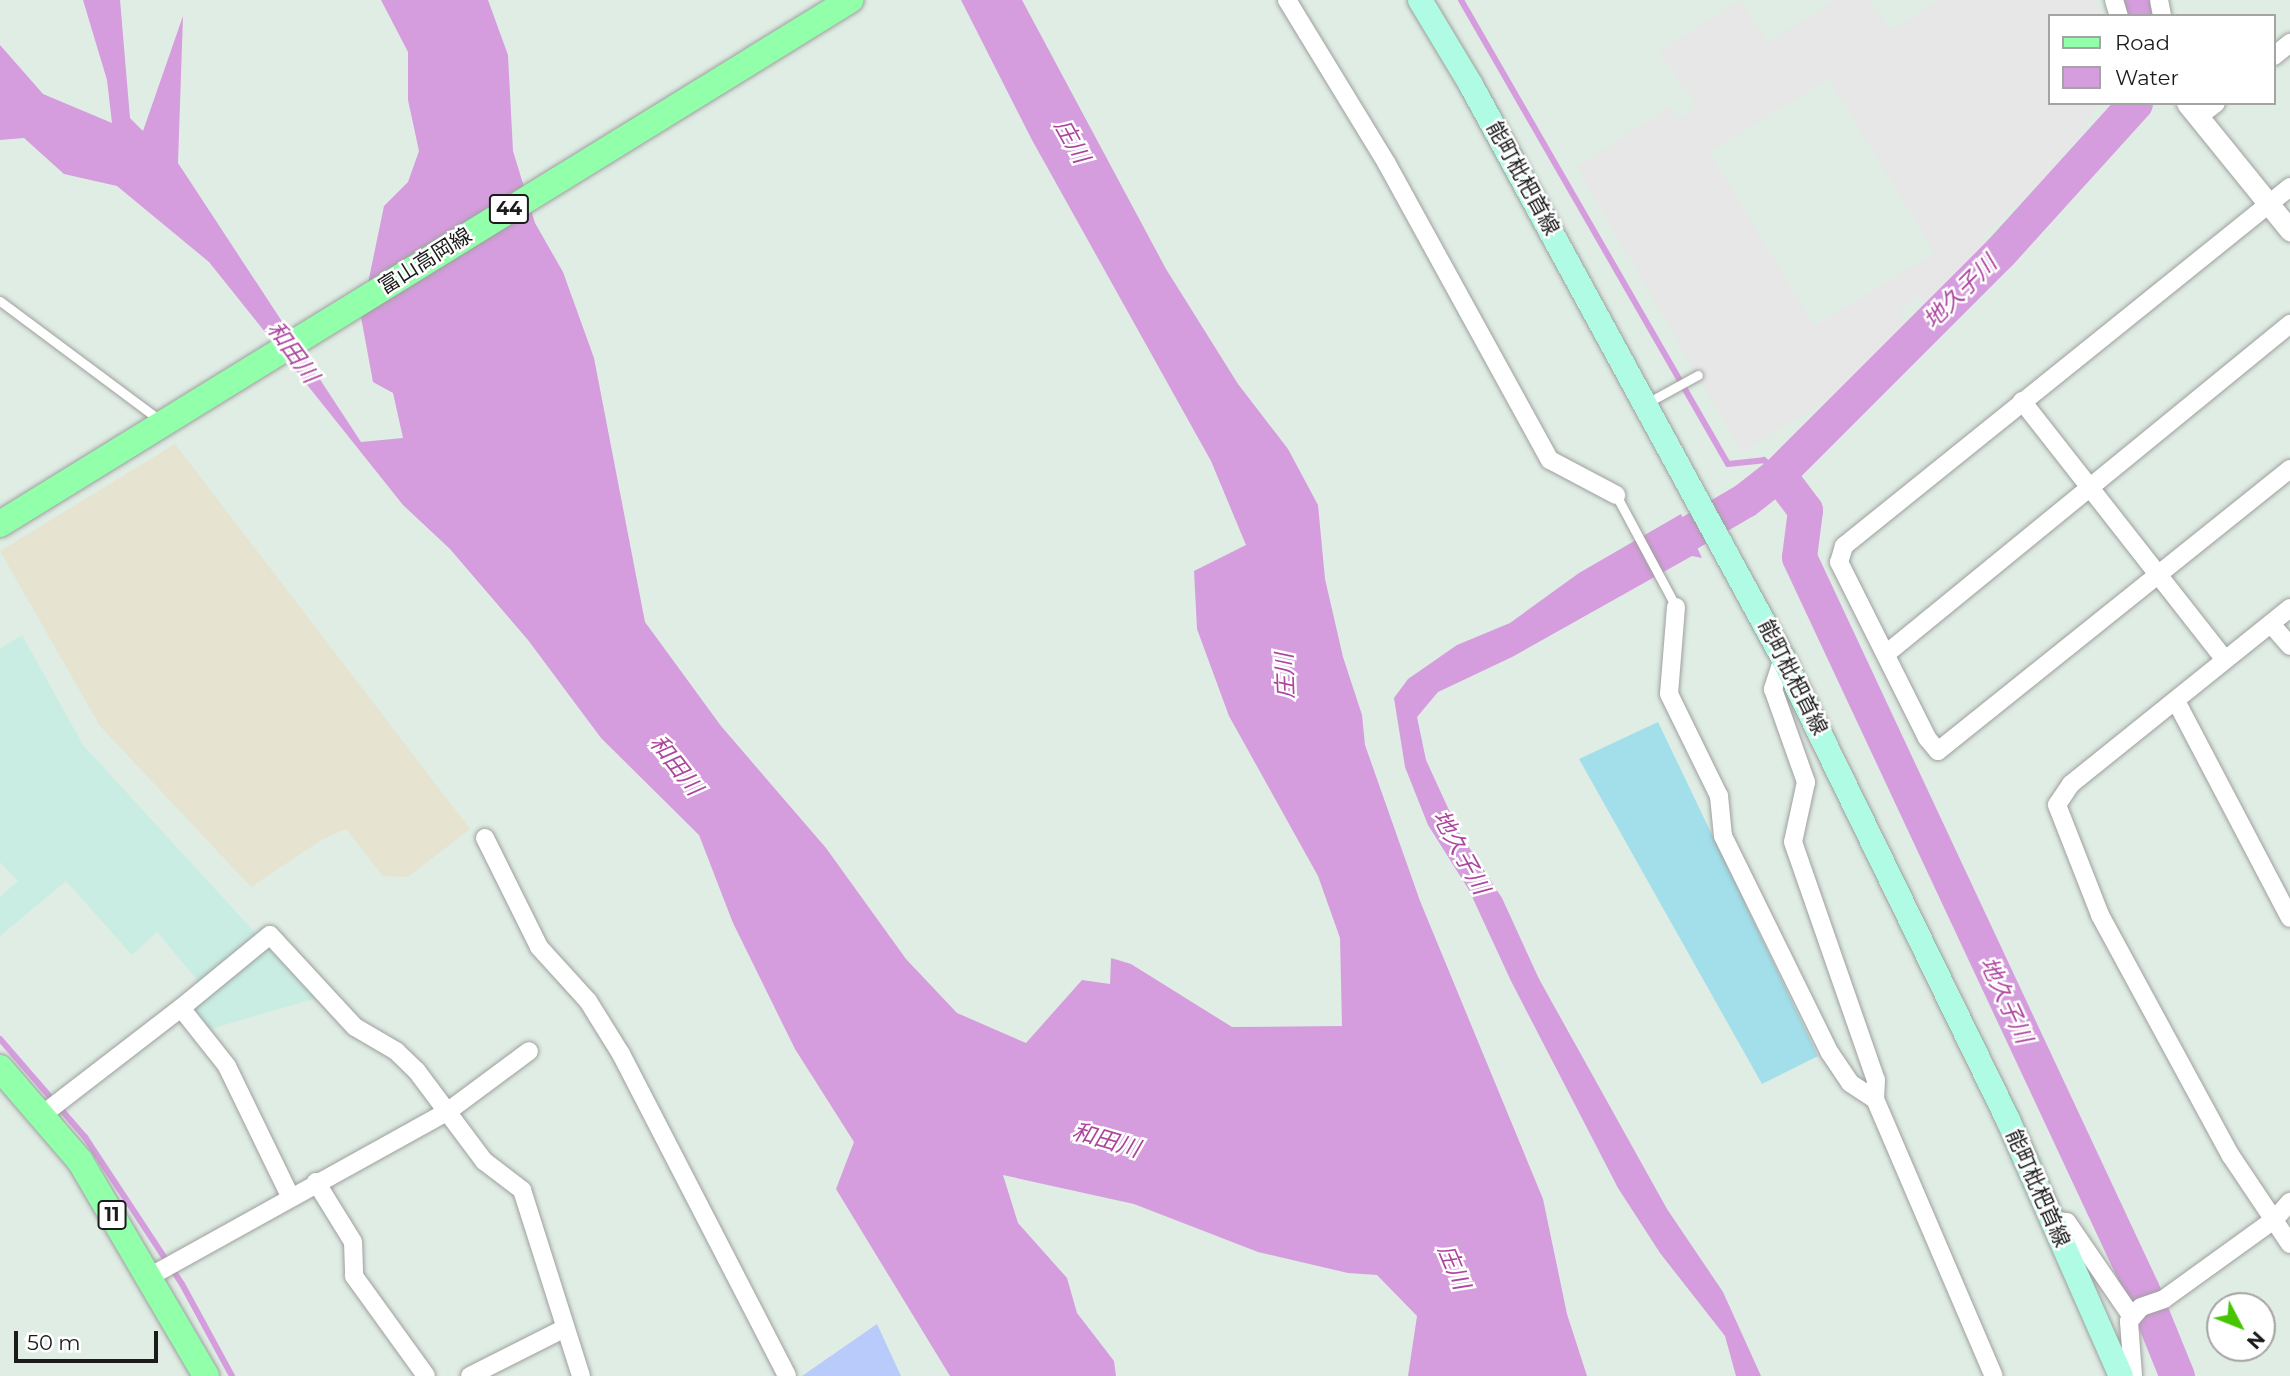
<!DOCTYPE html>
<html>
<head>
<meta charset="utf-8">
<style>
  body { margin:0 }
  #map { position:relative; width:2290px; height:1376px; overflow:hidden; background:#dfede4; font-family:Montserrat,"Noto Sans JP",sans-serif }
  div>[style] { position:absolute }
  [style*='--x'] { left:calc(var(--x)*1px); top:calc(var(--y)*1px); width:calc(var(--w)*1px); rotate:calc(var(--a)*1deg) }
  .industrial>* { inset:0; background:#e6e3d1 }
  .farmland>* { inset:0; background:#c9ede3 }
  .grass>* { inset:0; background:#a2dfea }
  .park>* { inset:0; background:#b8cbfb }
  .parking>* { inset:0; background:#e7e7e7 }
  .water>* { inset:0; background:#d59ddd }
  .stream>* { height:6px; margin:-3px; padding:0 3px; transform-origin:3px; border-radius:3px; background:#d59ddd }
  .river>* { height:35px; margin:-17.5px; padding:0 17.5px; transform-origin:17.5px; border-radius:17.5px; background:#d59ddd }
  .roads { filter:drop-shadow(0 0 2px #9f9f9f) drop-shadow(0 0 2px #9f9f9f) }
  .service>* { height:9px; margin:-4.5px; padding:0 4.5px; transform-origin:4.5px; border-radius:4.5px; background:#fff }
  .minor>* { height:18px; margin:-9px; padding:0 9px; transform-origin:9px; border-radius:9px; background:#fff }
  .tertiary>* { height:21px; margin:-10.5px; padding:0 10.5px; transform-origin:10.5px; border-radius:10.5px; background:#fff }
  .secondary>* { height:24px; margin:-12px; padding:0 12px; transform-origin:12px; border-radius:12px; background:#affbe4 }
  .primary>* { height:26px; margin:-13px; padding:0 13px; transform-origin:13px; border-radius:13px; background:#92ffaa }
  span { translate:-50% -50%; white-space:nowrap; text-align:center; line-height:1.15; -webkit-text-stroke:5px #fff; paint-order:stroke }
  .shield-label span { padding:2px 5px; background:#fff; border:2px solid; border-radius:5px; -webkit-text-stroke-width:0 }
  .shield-label { font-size:19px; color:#1b1b1b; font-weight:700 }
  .street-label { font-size:21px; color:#1b1b1b }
  .water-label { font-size:23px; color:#ad459d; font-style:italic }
  .legend { position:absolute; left:2048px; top:14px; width:228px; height:91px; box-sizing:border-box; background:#fff; border:2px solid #a4a4a4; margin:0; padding:9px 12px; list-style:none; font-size:21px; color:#1b1b1b }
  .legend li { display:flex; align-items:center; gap:14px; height:35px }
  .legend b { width:35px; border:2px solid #a4a4a4 }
  .north { position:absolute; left:2206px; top:1292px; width:70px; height:70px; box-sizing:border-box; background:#fff; border:2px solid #a4a4a4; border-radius:50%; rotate:132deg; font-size:19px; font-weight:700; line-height:28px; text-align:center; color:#1b1b1b }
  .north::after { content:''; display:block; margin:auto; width:24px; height:32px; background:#46c500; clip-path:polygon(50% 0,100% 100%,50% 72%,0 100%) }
  .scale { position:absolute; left:14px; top:1331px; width:144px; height:32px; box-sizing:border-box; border:4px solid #1b1b1b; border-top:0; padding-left:9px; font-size:21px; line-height:24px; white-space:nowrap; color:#1b1b1b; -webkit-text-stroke:5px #fff; paint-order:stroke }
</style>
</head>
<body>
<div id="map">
  <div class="industrial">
    <div style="clip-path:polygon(175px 444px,470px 829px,408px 877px,383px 876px,346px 829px,323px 839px,251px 887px,100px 726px,0 551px)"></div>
  </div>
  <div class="farmland">
    <div style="clip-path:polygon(22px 635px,83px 745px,258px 936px,199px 982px,157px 932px,132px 955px,66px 881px,0 936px,0 897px,18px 881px,0 862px,0 649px)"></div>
    <div style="clip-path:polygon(271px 944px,317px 998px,207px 1030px,190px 1010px)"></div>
  </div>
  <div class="grass">
    <div style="clip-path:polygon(1658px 722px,1818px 1056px,1762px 1084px,1579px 759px)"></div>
  </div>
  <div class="park">
    <div style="clip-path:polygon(877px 1324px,901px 1376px,802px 1376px)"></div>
  </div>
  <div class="parking">
    <div style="clip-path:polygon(evenodd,1740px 0,1768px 42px,1836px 0,1869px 0,1890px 30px,1939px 0,2095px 0,2101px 16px,2050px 16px,2050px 103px,2097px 103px,2084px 131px,2044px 180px,1983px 235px,1991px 245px,1929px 306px,1917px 295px,1899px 314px,1910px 325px,1835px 394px,1742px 453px,1577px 167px,1670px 106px,1679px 119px,1696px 107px,1659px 52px,1740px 0,1829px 79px,1935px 253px,1815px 326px,1709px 152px,1829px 79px)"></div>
  </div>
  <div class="water">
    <div style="clip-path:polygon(83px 0,120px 0,130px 118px,143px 131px,183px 16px,178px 163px,361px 442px,403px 438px,393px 393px,373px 382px,361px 317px,384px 206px,408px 182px,419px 151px,408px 100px,408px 52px,381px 0,488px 0,508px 55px,513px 151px,535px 223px,563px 272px,594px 358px,645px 622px,721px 726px,826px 848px,906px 959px,957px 1013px,1026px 1043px,1082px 980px,1110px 984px,1111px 958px,1131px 964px,1232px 1027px,1342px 1026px,1340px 938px,1318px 876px,1229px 716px,1197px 629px,1194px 571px,1246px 545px,1211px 461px,1032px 140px,961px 0,1022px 0,1166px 269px,1238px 384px,1288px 449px,1318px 505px,1325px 579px,1343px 657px,1362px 715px,1365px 745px,1420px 901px,1543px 1199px,1567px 1314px,1587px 1376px,1408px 1376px,1417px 1316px,1377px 1275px,1348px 1273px,1258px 1252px,1134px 1204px,1003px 1175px,1018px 1223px,1067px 1278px,1077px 1313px,1114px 1361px,1116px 1376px,950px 1376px,836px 1189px,854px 1142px,795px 1049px,733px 923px,699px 835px,601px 738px,528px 640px,450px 549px,403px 505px,209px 262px,117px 186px,64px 174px,24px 138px,0 140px,0 45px,43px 94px,112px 123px,107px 80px)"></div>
    <div style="clip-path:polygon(1681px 514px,1702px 558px,1692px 556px,1512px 657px,1438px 692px,1417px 717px,1426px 760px,1459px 832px,1502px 898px,1539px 979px,1667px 1209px,1723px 1292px,1761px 1376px,1736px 1376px,1725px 1336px,1660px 1253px,1618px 1188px,1511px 981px,1469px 890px,1428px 825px,1405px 767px,1394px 698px,1408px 679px,1457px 645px,1510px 623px,1579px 573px)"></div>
  </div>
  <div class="stream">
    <div style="--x:1461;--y:0;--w:535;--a:60.08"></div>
    <div style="--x:1728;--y:464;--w:36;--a:-6"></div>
    <div style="--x:1764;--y:460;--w:20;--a:45"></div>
    <div style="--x:0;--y:1039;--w:130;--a:49.1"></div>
    <div style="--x:85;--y:1137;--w:176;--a:56.6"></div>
    <div style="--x:182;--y:1284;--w:105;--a:61.5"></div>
  </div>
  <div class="river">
    <div style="--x:2138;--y:0;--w:17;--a:73"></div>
    <div style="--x:1778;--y:474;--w:45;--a:53.1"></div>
    <div style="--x:1805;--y:510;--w:47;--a:97.3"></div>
    <div style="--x:1799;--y:557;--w:809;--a:64.92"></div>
    <div style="--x:2142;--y:1290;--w:93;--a:67.9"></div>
    <div style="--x:1649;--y:556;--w:111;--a:-30.3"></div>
    <div style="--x:1745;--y:500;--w:42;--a:-38.2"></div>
    <div style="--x:1778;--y:474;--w:314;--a:-45"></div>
    <div style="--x:2000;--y:252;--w:201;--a:-47.8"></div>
  </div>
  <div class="roads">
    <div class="service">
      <div style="--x:0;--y:301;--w:201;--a:36.7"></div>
      <div style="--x:1647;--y:403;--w:58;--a:-28.8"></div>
      <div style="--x:1616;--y:495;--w:127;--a:61.8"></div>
    </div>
    <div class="minor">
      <div style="--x:1287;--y:0;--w:192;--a:58.6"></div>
      <div style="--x:1387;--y:164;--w:338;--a:61.2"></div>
      <div style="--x:1550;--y:460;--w:75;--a:27.9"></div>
      <div style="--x:2114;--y:0;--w:17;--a:73"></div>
      <div style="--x:2159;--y:0;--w:16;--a:79"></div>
      <div style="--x:2274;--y:56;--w:21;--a:-39"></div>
      <div style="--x:2199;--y:116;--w:21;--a:-37"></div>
      <div style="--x:2290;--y:187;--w:573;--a:141.17"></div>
      <div style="--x:1844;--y:546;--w:17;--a:107"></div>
      <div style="--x:1839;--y:562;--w:197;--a:63.4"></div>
      <div style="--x:1927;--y:738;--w:17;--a:50"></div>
      <div style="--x:1938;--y:751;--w:451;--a:-38.7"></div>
      <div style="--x:2022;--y:401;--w:329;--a:51.9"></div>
      <div style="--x:1676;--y:607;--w:87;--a:94.6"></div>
      <div style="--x:1669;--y:694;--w:114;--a:63.9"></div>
      <div style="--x:1719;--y:796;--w:40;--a:84.3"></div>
      <div style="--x:1723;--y:836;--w:242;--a:63.8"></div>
      <div style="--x:1830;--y:1053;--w:36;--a:56"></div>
      <div style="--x:1850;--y:1083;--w:30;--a:33"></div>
      <div style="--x:1875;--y:1099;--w:301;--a:66.8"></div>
      <div style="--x:2290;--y:608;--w:281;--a:141.2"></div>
      <div style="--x:2071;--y:784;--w:25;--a:124"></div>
      <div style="--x:2057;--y:805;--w:118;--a:68.6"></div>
      <div style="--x:2100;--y:915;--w:274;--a:61.5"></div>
      <div style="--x:2231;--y:1156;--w:106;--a:56.2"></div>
      <div style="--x:2271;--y:624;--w:29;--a:49"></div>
      <div style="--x:1886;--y:654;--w:522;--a:-39.24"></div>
      <div style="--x:1783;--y:658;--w:33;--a:108"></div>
      <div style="--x:1773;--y:689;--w:99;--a:70.5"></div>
      <div style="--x:1806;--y:782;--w:61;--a:102.2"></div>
      <div style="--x:1793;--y:842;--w:252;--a:70.8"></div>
      <div style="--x:1876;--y:1080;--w:19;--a:93"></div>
      <div style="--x:2176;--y:701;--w:245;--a:62.3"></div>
      <div style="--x:485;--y:838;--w:122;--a:63.6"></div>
      <div style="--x:539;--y:947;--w:73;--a:47.8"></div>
      <div style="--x:588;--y:1001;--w:62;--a:58.1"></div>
      <div style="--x:621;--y:1054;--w:362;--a:62.7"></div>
      <div style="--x:42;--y:1115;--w:175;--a:-37.6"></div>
      <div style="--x:316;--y:1182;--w:70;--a:58.3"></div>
      <div style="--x:353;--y:1242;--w:34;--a:88"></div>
      <div style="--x:354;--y:1276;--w:123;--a:54.2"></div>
      <div style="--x:290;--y:1196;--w:144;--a:-115.9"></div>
      <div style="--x:227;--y:1066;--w:74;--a:-128.4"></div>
      <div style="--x:181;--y:1008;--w:115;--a:-39.4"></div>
      <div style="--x:270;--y:935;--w:125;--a:47.3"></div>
      <div style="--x:355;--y:1027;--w:48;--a:30.3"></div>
      <div style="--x:396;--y:1051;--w:28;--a:44"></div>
      <div style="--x:416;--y:1070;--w:114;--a:53.2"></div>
      <div style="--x:484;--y:1161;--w:48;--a:37.3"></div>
      <div style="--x:522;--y:1190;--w:195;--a:72.4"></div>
      <div style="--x:2052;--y:1220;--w:15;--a:8"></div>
      <div style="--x:2067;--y:1222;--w:115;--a:55.6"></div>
      <div style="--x:149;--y:1277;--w:341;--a:-29"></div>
      <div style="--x:447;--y:1112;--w:102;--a:-36.6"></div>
      <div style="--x:470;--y:1376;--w:106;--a:-26.8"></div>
      <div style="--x:2133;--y:1376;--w:55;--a:-94.2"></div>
      <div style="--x:2129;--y:1321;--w:18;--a:-49"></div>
      <div style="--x:2141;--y:1307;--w:24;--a:-19"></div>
      <div style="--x:2164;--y:1299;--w:137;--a:-35.8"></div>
      <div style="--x:2275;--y:1219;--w:23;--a:-49"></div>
    </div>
    <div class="tertiary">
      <div style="--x:2187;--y:103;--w:164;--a:51"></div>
    </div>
    <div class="secondary">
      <div style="--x:1420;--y:0;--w:99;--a:59"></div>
      <div style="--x:1471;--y:85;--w:652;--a:61.43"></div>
      <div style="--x:1783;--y:658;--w:514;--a:64.03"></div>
      <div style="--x:2008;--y:1120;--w:280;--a:66.2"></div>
    </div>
    <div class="primary">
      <div style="--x:0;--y:524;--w:999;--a:-31.65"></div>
      <div style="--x:0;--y:1068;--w:123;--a:49.3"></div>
      <div style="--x:80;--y:1161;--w:249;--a:59.6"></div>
    </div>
  </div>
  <div class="shield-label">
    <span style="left:509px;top:209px">44</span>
    <span style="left:112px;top:1215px">11</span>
  </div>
  <div class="street-label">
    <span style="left:1523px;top:178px;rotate:61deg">能町枇杷首線</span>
    <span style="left:425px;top:261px;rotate:-32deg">富山高岡線</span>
    <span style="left:1793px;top:677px;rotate:63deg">能町枇杷首線</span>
    <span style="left:2038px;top:1188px;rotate:66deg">能町枇杷首線</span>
  </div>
  <div class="water-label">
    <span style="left:1072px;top:141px;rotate:61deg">庄川</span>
    <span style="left:1960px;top:292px;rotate:-45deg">地久子川</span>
    <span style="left:293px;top:352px;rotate:54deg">和田川</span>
    <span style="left:1285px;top:676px;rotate:-92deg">庄川</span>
    <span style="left:676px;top:765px;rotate:52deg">和田川</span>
    <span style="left:1461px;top:852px;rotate:61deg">地久子川</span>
    <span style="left:2006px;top:1000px;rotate:65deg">地久子川</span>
    <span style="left:1106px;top:1140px;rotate:16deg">和田川</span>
    <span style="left:1454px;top:1267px;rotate:67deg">庄川</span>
  </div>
  <ul class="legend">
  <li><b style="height:9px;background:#92ffaa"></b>Road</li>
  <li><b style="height:19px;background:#d59ddd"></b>Water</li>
  </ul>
  <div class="north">N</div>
  <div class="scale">50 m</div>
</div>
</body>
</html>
